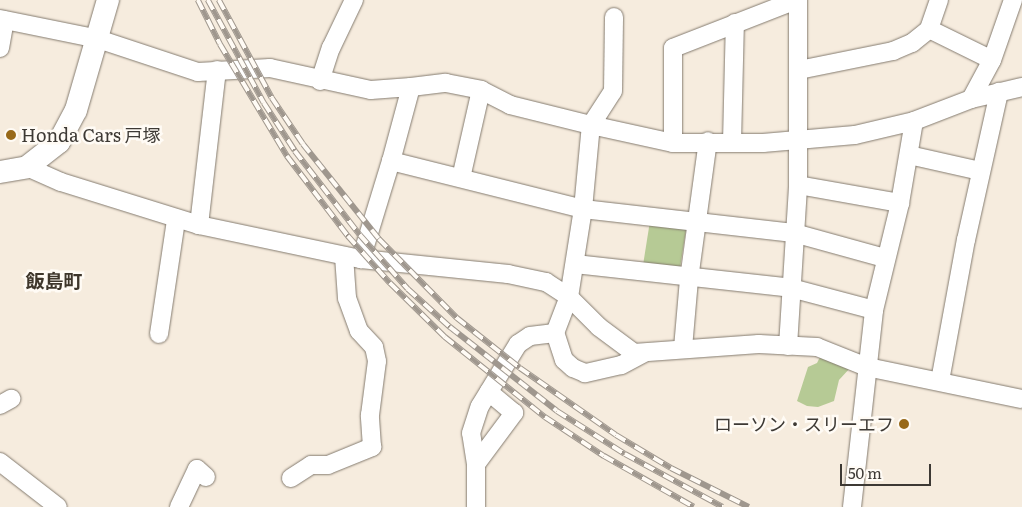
<!DOCTYPE html>
<html>
<head>
<meta charset="utf-8">
<style>
  body { margin:0 }
  #map { position:relative; width:1022px; height:507px; overflow:hidden; background:#f6ecde; font-family:Literata,"Noto Sans JP",serif }
  div>[style] { position:absolute }
  [style*='--x'] { left:calc(var(--x)*1px); top:calc(var(--y)*1px); width:calc(var(--w)*1px); rotate:calc(var(--a)*1deg) }
  .green>* { inset:0; background:#b6ca95; transform-origin:0 0 }
  .roads { filter:drop-shadow(0 0 1px #847b6f) drop-shadow(0 0 1px #847b6f) }
  .minor>* { height:18px; margin:-9px; padding:0 9px; transform-origin:9px; border-radius:9px; background:#fff }
  .major>* { height:22px; margin:-11px; padding:0 11px; transform-origin:11px; border-radius:11px; background:#fff }
  .rail>* { height:5.5px; margin-top:-2.75px; transform-origin:0; background:repeating-linear-gradient(90deg,#fffbf5 0 11px,#9f978e 0 22px); box-sizing:border-box; border-block:1px solid #9f978e }
  .dots>* { width:14px; height:14px; translate:-50% -50%; box-sizing:border-box; border:2px solid #fffbf5; border-radius:50% }
  span { translate:-50% -50%; white-space:nowrap; text-align:center; line-height:1.15; -webkit-text-stroke:5px #fffbf5; paint-order:stroke }
  .poi-label { font-size:18px; color:#3d3934 }
  .left { translate:0 -50%; text-align:left }
  .right { translate:-100% -50%; text-align:right }
  .neighbourhood-label { font-size:19px; color:#3e362b; font-weight:700 }
  .scale { position:absolute; left:840px; top:464px; width:91px; height:22px; box-sizing:border-box; border:2px solid #3d3934; border-top:0; padding-left:6px; font-size:15px; line-height:18px; white-space:nowrap; color:#3d3934; -webkit-text-stroke:4px #fffbf5; paint-order:stroke }
</style>
</head>
<body>
<div id="map">
  <div class="green">
    <div style="left:650px;top:221px;width:37px;height:46px;rotate:9deg"></div>
    <div style="clip-path:polygon(821px 355px,850px 368px,839px 380px,834px 401px,818px 407px,807px 406px,797px 401px,808px 367px,817px 363px)"></div>
  </div>
  <div class="roads">
    <div class="minor">
      <div style="--x:0;--y:19;--w:100;--a:11.5"></div>
      <div style="--x:98;--y:39;--w:105;--a:18.3"></div>
      <div style="--x:198;--y:72;--w:72;--a:-3.2"></div>
      <div style="--x:270;--y:68;--w:103;--a:12.3"></div>
      <div style="--x:371;--y:90;--w:40;--a:-4.3"></div>
      <div style="--x:411;--y:87;--w:77;--a:105.1"></div>
      <div style="--x:391;--y:161;--w:198;--a:14"></div>
      <div style="--x:583;--y:209;--w:212;--a:6.5"></div>
      <div style="--x:794;--y:233;--w:94;--a:15.4"></div>
      <div style="--x:929;--y:29;--w:70;--a:26.2"></div>
      <div style="--x:0;--y:48;--w:28;--a:-80"></div>
      <div style="--x:799;--y:70;--w:96;--a:-11.4"></div>
      <div style="--x:893;--y:51;--w:21;--a:-23"></div>
      <div style="--x:912;--y:43;--w:22;--a:-39"></div>
      <div style="--x:929;--y:29;--w:31;--a:-71"></div>
      <div style="--x:320;--y:81;--w:35;--a:-72"></div>
      <div style="--x:331;--y:48;--w:53;--a:-64.4"></div>
      <div style="--x:411;--y:87;--w:35;--a:-7"></div>
      <div style="--x:446;--y:83;--w:36;--a:11"></div>
      <div style="--x:481;--y:90;--w:33;--a:27"></div>
      <div style="--x:510;--y:105;--w:83;--a:13.9"></div>
      <div style="--x:591;--y:125;--w:40;--a:-57.1"></div>
      <div style="--x:613;--y:91;--w:74;--a:-89.2"></div>
      <div style="--x:971;--y:99;--w:44;--a:-61.7"></div>
      <div style="--x:992;--y:60;--w:64;--a:-70.7"></div>
      <div style="--x:732;--y:142;--w:119;--a:-88.6"></div>
      <div style="--x:673;--y:143;--w:95;--a:-90"></div>
      <div style="--x:673;--y:48;--w:132;--a:-21.3"></div>
      <div style="--x:909;--y:155;--w:73;--a:12.7"></div>
      <div style="--x:27;--y:167;--w:37;--a:24"></div>
      <div style="--x:61;--y:182;--w:145;--a:17.3"></div>
      <div style="--x:199;--y:225;--w:166;--a:11.9"></div>
      <div style="--x:361;--y:259;--w:148;--a:5.8"></div>
      <div style="--x:508;--y:274;--w:39;--a:12"></div>
      <div style="--x:546;--y:282;--w:27;--a:33"></div>
      <div style="--x:569;--y:297;--w:42;--a:45"></div>
      <div style="--x:599;--y:327;--w:44;--a:36.6"></div>
      <div style="--x:634;--y:353;--w:125;--a:-4.1"></div>
      <div style="--x:759;--y:344;--w:58;--a:3"></div>
      <div style="--x:817;--y:347;--w:54;--a:21.8"></div>
      <div style="--x:867;--y:367;--w:158;--a:11.7"></div>
      <div style="--x:461;--y:178;--w:90;--a:-77.2"></div>
      <div style="--x:798;--y:185;--w:104;--a:10"></div>
      <div style="--x:199;--y:225;--w:156;--a:-83.4"></div>
      <div style="--x:361;--y:259;--w:102;--a:-73"></div>
      <div style="--x:575;--y:264;--w:217;--a:6.3"></div>
      <div style="--x:791;--y:288;--w:86;--a:14.8"></div>
      <div style="--x:159;--y:334;--w:115;--a:-81.5"></div>
      <div style="--x:788;--y:346;--w:161;--a:-86.4"></div>
      <div style="--x:798;--y:185;--w:185;--a:-90"></div>
      <div style="--x:683;--y:348;--w:69;--a:-85"></div>
      <div style="--x:689;--y:279;--w:139;--a:-82.2"></div>
      <div style="--x:644;--y:353;--w:26;--a:152"></div>
      <div style="--x:621;--y:365;--w:37;--a:167"></div>
      <div style="--x:585;--y:373;--w:13;--a:-157"></div>
      <div style="--x:573;--y:368;--w:12;--a:-138"></div>
      <div style="--x:564;--y:360;--w:28;--a:-108"></div>
      <div style="--x:555;--y:333;--w:39;--a:-69"></div>
      <div style="--x:569;--y:297;--w:89;--a:-81"></div>
      <div style="--x:583;--y:209;--w:84;--a:-84.6"></div>
      <div style="--x:591;--y:125;--w:84;--a:12.4"></div>
      <div style="--x:673;--y:143;--w:90;--a:0"></div>
      <div style="--x:763;--y:143;--w:92;--a:-5"></div>
      <div style="--x:855;--y:135;--w:61;--a:-13.3"></div>
      <div style="--x:914;--y:121;--w:61;--a:-21.1"></div>
      <div style="--x:971;--y:99;--w:52;--a:-13.2"></div>
      <div style="--x:940;--y:381;--w:143;--a:-79.6"></div>
      <div style="--x:966;--y:240;--w:152;--a:-77.4"></div>
      <div style="--x:0;--y:405;--w:13;--a:-29"></div>
      <div style="--x:0;--y:462;--w:73;--a:37.8"></div>
      <div style="--x:476;--y:464;--w:64;--a:-53.3"></div>
      <div style="--x:514;--y:413;--w:33;--a:-140"></div>
      <div style="--x:291;--y:478;--w:24;--a:-33"></div>
      <div style="--x:311;--y:465;--w:17;--a:0"></div>
      <div style="--x:328;--y:465;--w:48;--a:-22.2"></div>
      <div style="--x:372;--y:447;--w:32;--a:-94"></div>
      <div style="--x:370;--y:415;--w:54;--a:-82.6"></div>
      <div style="--x:377;--y:361;--w:14;--a:-102"></div>
      <div style="--x:374;--y:347;--w:22;--a:-133"></div>
      <div style="--x:359;--y:331;--w:35;--a:-110"></div>
      <div style="--x:347;--y:298;--w:42;--a:-94.1"></div>
      <div style="--x:179;--y:507;--w:42;--a:-64.7"></div>
      <div style="--x:197;--y:469;--w:12;--a:42"></div>
      <div style="--x:476;--y:507;--w:43;--a:-90"></div>
      <div style="--x:476;--y:464;--w:31;--a:-99"></div>
      <div style="--x:471;--y:433;--w:28;--a:-72"></div>
      <div style="--x:480;--y:406;--w:73;--a:-58.5"></div>
      <div style="--x:518;--y:344;--w:14;--a:-34"></div>
      <div style="--x:530;--y:336;--w:25;--a:-7"></div>
      <div style="--x:852;--y:507;--w:198;--a:-83.6"></div>
      <div style="--x:874;--y:310;--w:110;--a:-76.3"></div>
      <div style="--x:900;--y:203;--w:83;--a:-80.3"></div>
    </div>
    <div class="major">
      <div style="--x:0;--y:172;--w:27;--a:-10"></div>
      <div style="--x:27;--y:167;--w:41;--a:-38"></div>
      <div style="--x:59;--y:142;--w:36;--a:-62"></div>
      <div style="--x:76;--y:110;--w:115;--a:-73.8"></div>
    </div>
  </div>
  <div class="rail">
    <div style="--x:198;--y:0;--w:49;--a:63.4"></div>
    <div style="--x:220;--y:44;--w:131;--a:59.1"></div>
    <div style="--x:287;--y:156;--w:101;--a:52.7"></div>
    <div style="--x:348;--y:236;--w:63;--a:48.2"></div>
    <div style="--x:390;--y:283;--w:77;--a:44.5"></div>
    <div style="--x:445;--y:337;--w:128;--a:38.7"></div>
    <div style="--x:545;--y:417;--w:71;--a:33.5"></div>
    <div style="--x:604;--y:456;--w:103;--a:29.5"></div>
    <div style="--x:208;--y:0;--w:117;--a:61.5"></div>
    <div style="--x:264;--y:103;--w:57;--a:57.1"></div>
    <div style="--x:295;--y:151;--w:106;--a:52.3"></div>
    <div style="--x:360;--y:235;--w:72;--a:48.4"></div>
    <div style="--x:408;--y:289;--w:57;--a:42.1"></div>
    <div style="--x:450;--y:327;--w:136;--a:38.1"></div>
    <div style="--x:557;--y:411;--w:80;--a:32.3"></div>
    <div style="--x:625;--y:454;--w:111;--a:28.4"></div>
    <div style="--x:219;--y:0;--w:111;--a:61.6"></div>
    <div style="--x:272;--y:98;--w:55;--a:56"></div>
    <div style="--x:303;--y:144;--w:122;--a:51.3"></div>
    <div style="--x:379;--y:239;--w:111;--a:45.4"></div>
    <div style="--x:457;--y:318;--w:80;--a:38.4"></div>
    <div style="--x:520;--y:368;--w:117;--a:34.9"></div>
    <div style="--x:616;--y:435;--w:64;--a:31"></div>
    <div style="--x:671;--y:468;--w:87;--a:26.6"></div>
  </div>
  <div class="dots">
    <div style="left:11px;top:135px;background:#986919"></div>
    <div style="left:904px;top:424px;background:#986919"></div>
  </div>
  <div class="poi-label">
    <span class="left" style="left:21px;top:135px">Honda Cars 戸塚</span>
    <span class="right" style="left:894px;top:424px">ローソン・スリーエフ</span>
  </div>
  <div class="neighbourhood-label">
    <span style="left:54px;top:281px">飯島町</span>
  </div>
  <div class="scale">50 m</div>
</div>
</body>
</html>
